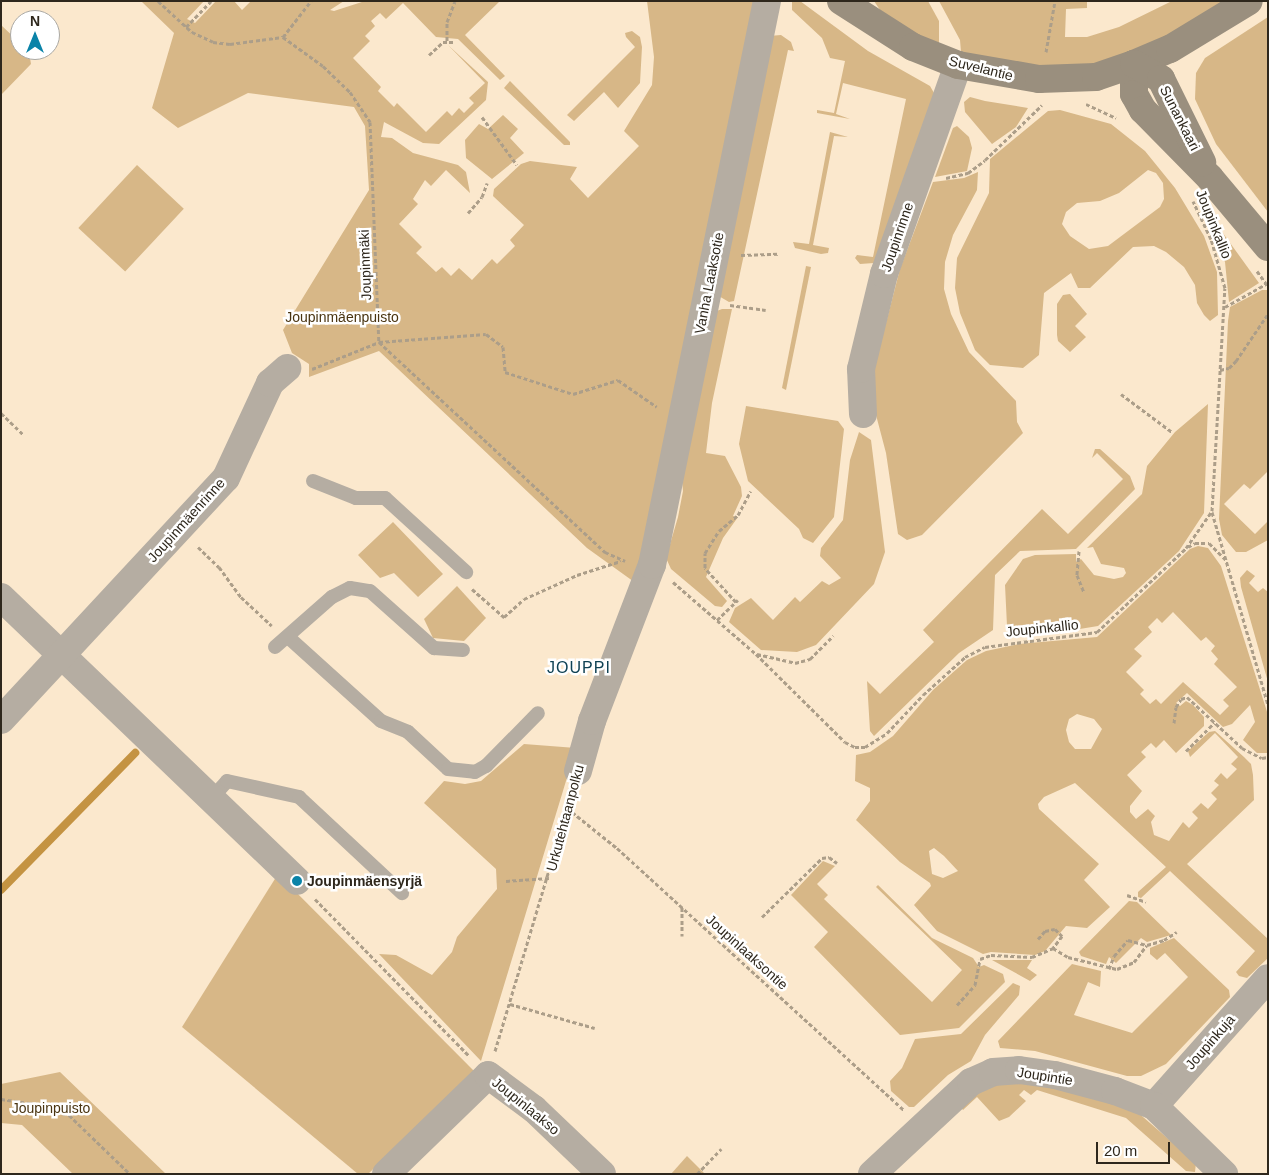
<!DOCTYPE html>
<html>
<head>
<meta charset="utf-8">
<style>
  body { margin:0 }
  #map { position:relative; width:1269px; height:1175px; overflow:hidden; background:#fbe8cd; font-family:Arial,sans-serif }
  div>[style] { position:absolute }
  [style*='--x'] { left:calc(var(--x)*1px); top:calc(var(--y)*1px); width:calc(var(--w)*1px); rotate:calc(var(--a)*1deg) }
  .green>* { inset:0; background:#d7b787; transform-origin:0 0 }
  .stream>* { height:8px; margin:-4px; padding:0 4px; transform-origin:4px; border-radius:4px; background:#c49342 }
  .path>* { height:3px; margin-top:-1.5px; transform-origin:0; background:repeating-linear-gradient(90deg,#ac9e89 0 4px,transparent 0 6.5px) }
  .lane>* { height:14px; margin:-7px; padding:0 7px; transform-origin:7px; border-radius:7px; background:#b5ada2 }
  .street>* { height:28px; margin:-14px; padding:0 14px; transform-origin:14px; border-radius:14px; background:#b5ada2 }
  .secondary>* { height:28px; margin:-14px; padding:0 14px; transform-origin:14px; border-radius:14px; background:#9a8f7e }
  .dots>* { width:14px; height:14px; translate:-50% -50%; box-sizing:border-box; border:2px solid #fff; border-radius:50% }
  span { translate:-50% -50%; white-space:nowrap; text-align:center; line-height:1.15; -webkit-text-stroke:5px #fff; paint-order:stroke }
  .street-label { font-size:14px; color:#2e271c }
  .park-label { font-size:14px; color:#493411 }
  .poi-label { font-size:14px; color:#2e271c; font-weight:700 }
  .left { translate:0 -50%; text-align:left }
  .quarter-label { font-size:16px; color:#104254; letter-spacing:1px }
  .frame { position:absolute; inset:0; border:2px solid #2e271c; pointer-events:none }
  .north { position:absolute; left:10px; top:10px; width:50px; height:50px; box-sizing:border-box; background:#fff; border:1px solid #aba9a4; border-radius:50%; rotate:0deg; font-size:14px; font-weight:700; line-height:20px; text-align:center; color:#2e271c }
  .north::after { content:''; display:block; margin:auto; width:18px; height:22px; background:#0a83a8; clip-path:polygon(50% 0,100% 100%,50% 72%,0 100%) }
  .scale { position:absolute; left:1096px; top:1142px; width:74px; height:22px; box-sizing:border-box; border:2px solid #2e271c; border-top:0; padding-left:6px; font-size:15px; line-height:18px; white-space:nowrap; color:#2e271c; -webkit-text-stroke:4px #fff; paint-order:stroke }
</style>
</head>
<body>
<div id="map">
  <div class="green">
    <div style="clip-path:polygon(141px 1px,204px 1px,187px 19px,195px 23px,216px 1px,234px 1px,242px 10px,251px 1px,344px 1px,330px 10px,334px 11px,365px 1px,500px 1px,465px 35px,505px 76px,500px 80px,458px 39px,436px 37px,403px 3px,386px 19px,380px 13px,371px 21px,375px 26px,365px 36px,370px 41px,353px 58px,381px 87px,378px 91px,394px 107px,397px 103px,426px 132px,447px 111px,452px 116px,459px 108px,464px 113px,474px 103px,469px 98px,485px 83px,448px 45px,488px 82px,486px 100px,439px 144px,423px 143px,384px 122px,381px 137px,392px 138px,413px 153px,458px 165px,466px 172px,470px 193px,446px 170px,431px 186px,425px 180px,413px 199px,418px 204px,399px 224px,422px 247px,416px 253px,436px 272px,442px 267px,451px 276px,459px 268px,472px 280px,492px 259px,497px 264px,515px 246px,510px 240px,524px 225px,493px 196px,494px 189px,521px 164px,530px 161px,577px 167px,570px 179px,588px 198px,639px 146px,624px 131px,652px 85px,654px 57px,647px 1px,758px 1px,637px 584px,587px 548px,379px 351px,309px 377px,309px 364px,292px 353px,283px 330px,369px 190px,365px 126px,354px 107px,248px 93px,178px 128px,152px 108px,174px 33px)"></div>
    <div style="clip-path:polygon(792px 1px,800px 1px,868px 51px,930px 86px,934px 93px,874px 263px,860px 264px,855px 258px,857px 255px,873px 257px,906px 99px,843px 83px,836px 114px,850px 119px,817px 113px,817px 110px,834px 113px,845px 61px,830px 58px,822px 38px,792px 10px)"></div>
    <div style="clip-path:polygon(874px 1px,928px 1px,939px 21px,939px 44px,921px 37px,880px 10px)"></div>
    <div style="clip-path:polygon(939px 1px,1087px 1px,1087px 8px,1066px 9px,1065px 37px,1087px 37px,1119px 27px,1172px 1px,1227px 1px,1153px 44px,1090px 65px,1025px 66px,961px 52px,960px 40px)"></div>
    <div style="clip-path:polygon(1268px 17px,1268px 212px,1216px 144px,1195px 99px,1196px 73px,1205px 58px)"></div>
    <div style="clip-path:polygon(1px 25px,20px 43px,20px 50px,29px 52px,31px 64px,1px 95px)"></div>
    <div style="clip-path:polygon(632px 31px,640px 37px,642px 47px,640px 83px,618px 108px,604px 92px,574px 121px,567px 115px,635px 47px,626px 37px,625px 33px)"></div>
    <div style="clip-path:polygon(781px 35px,791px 42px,794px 51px,788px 50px,734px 301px,729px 302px,717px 295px,769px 36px)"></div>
    <div style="clip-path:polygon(510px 81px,570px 142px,570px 145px,564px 145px,504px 88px)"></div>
    <div style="clip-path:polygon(970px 97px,985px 101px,1028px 108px,1016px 127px,992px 144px,965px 112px,964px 102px)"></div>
    <div style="clip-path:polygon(evenodd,1060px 110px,1111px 124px,1145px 151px,1175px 188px,1204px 236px,1217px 272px,1218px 315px,1210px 321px,1204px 315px,1197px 303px,1195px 285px,1184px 267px,1166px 252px,1154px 246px,1133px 247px,1090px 288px,1078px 288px,1071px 273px,1044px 293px,1039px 355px,1023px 368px,990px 365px,975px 350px,960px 313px,955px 288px,957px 258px,989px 193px,990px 159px,1048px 111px,1060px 110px,1148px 170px,1156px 173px,1163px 183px,1164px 199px,1160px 207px,1108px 246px,1089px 249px,1070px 236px,1062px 224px,1066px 212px,1077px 203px,1100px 201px,1119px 193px,1148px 170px)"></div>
    <div style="clip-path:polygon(503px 115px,518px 129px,510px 138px,524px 153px,492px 179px,466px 158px,465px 140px,479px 124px,488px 129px)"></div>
    <div style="clip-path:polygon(957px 126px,969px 137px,972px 148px,967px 171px,935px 177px,953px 128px)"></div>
    <div style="clip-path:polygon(830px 132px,848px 137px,834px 136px,813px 245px,829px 248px,828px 253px,821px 254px,795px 248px,793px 242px,809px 244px)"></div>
    <div style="left:137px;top:165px;width:64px;height:86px;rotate:43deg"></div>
    <div style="clip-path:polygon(978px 172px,977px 190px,953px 235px,945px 262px,944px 289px,951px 314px,969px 352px,1016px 401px,1017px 422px,1023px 433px,922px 535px,907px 540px,898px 534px,886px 453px,876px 415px,874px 369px,900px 269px,933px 182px,964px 178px)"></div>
    <div style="clip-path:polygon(1207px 211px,1259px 283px,1229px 302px,1225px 262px,1205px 216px)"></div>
    <div style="clip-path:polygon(806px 266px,811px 267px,786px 390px,782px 388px)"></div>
    <div style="clip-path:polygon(1262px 290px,1268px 290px,1268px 471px,1250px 489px,1244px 484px,1224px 504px,1255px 534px,1268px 521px,1268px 540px,1246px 552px,1236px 552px,1222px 535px,1219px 519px,1228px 321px,1230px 307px)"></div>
    <div style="clip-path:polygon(1070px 294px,1087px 314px,1075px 326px,1086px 337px,1070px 352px,1058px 341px,1057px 335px,1057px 304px,1063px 295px)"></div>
    <div style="clip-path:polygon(722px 309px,732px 309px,712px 403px,706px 453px,725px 456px,741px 487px,742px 496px,733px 516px,738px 517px,723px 538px,706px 577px,727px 601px,722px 607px,715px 606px,671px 569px,666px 558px,678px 517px,683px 491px,681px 470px,714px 312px)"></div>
    <div style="clip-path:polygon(1208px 404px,1204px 513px,1179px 551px,1098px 626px,1049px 634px,1011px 631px,1007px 626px,1005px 585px,1023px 559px,1035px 555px,1076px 554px,1076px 562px,1081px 559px,1094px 575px,1114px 579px,1123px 577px,1126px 573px,1124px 568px,1101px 564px,1093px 547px,1087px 548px,1142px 494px,1147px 466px,1175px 432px)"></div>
    <div style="clip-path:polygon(746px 406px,838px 421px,844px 429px,834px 517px,813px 543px,803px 538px,799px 529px,748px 481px,739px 444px)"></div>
    <div style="clip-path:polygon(859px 432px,871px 440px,885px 552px,874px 584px,816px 645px,797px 652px,761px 650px,729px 622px,735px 608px,751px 598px,773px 620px,795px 597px,800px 602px,822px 581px,829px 585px,841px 578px,820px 556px,821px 548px,843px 520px,850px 460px)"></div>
    <div style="clip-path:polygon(1095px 449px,1100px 449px,1130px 476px,1135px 489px,1076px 549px,1020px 551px,995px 575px,993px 630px,959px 653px,874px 736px,870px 731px,867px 681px,880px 694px,934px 642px,923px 630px,1042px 509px,1068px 534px,1123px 479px,1097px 453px,1092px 458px)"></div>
    <div style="clip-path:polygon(393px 522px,443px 574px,418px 597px,394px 573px,380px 578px,358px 555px)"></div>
    <div style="clip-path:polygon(evenodd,1198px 546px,1208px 548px,1221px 566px,1268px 715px,1268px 753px,1257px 753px,1243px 740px,1255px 722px,1250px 705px,1232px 724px,1223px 727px,1187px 693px,1176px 703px,1180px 706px,1186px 701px,1193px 705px,1204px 717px,1204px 726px,1176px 753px,1164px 740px,1156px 748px,1151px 743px,1141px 752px,1146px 757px,1127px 775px,1142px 791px,1130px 806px,1130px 812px,1136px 819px,1148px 809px,1155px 816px,1151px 822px,1154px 835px,1169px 841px,1183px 822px,1189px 828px,1198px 818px,1192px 812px,1201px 803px,1208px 809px,1217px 799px,1211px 793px,1219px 785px,1214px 781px,1221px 773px,1227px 779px,1237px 769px,1231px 764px,1238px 757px,1215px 733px,1190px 757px,1188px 751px,1209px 732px,1215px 731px,1244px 757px,1251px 764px,1253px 775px,1254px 800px,1187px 864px,1268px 939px,1268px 958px,1247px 978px,1239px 976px,1236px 972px,1255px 951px,1170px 871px,1141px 898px,1138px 897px,1138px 892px,1166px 867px,1075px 783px,1044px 797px,1038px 804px,1039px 809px,1099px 864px,1084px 880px,1110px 907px,1087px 928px,1066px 926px,1045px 951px,1035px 955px,991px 952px,983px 954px,937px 931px,914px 905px,931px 886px,930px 883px,900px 862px,856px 820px,870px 801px,870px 788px,855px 781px,856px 755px,870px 752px,893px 736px,933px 690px,967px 660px,986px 651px,1019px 644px,1097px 637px,1190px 549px,1198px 546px,1173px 612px,1201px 641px,1206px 637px,1215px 646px,1211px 651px,1218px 659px,1214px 664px,1237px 687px,1223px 700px,1229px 706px,1220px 715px,1183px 682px,1161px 704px,1156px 699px,1150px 704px,1140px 694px,1144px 690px,1126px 672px,1142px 656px,1134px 649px,1152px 632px,1148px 627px,1157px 618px,1162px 623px,1173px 612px,1198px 546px,1077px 714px,1094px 719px,1102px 729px,1091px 749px,1075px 749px,1069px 742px,1066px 730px,1069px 719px,1077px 714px,1198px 546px,934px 848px,944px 856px,958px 871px,943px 878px,932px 874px,929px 851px,934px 848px)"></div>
    <div style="clip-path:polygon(1247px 570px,1255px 576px,1249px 583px,1258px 592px,1263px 588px,1268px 592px,1268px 682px,1241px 587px,1240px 578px)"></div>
    <div style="clip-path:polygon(457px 586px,486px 618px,464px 641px,433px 638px,424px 619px)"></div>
    <div style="clip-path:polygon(524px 744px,576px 748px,481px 1061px,379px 954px,396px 955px,432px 975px,452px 952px,457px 937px,497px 889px,496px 869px,424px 803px,444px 781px,465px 784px,481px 781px)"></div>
    <div style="clip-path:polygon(823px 861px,835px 866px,817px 884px,828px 895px,824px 899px,932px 1002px,962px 970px,876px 887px,878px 885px,932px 938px,973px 958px,979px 967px,984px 965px,1003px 974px,1005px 982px,959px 1028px,900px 1035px,814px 947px,828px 932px,791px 895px)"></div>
    <div style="clip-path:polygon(278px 874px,476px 1073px,368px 1174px,358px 1174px,182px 1027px)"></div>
    <div style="clip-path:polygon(1129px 901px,1137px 902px,1171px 935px,1147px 942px,1141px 938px,1116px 963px,1109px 957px,1106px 964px,1081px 956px,1079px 952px)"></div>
    <div style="clip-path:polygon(1174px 938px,1229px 990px,1230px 997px,1166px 1064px,1141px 1076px,1127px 1076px,1035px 1051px,1000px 1048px,998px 1041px,1072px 964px,1101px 971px,1100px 987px,1088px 982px,1074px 1015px,1132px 1033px,1188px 977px,1165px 953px,1157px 960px,1150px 954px,1150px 948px)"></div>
    <div style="clip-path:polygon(992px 960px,1032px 960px,1027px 968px,1037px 975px,1030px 981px)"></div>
    <div style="clip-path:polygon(1013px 983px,1020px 986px,1019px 995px,985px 1035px,971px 1061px,948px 1075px,914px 1107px,909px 1107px,891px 1091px,890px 1081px,902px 1068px,915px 1039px,961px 1034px)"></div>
    <div style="clip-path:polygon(60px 1072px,166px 1174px,73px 1174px,22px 1125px,1px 1123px,1px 1084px)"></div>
    <div style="clip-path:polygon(1031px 1077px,1135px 1110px,1196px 1163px,1195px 1172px,1186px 1171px,1126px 1118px,1037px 1090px,1031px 1095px,1024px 1090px,1019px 1095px,1026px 1101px,1009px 1117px,999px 1121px,977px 1097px,963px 1110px,958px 1104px,981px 1088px)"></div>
    <div style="clip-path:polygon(687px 1156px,705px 1174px,671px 1174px)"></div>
  </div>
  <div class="stream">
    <div style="--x:1;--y:890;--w:192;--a:-45.6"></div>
  </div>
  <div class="path">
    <div style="--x:158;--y:1;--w:46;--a:42.4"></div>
    <div style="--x:192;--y:32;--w:23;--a:25"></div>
    <div style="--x:213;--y:42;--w:17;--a:7"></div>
    <div style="--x:230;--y:44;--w:53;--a:-7.5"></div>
    <div style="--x:283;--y:37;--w:49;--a:35.9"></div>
    <div style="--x:323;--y:66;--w:37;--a:44"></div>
    <div style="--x:350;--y:92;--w:36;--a:56"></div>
    <div style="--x:370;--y:122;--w:220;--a:87.7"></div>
    <div style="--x:379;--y:342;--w:309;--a:42.9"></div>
    <div style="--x:605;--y:552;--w:22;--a:24"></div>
    <div style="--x:186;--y:27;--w:36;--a:-46"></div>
    <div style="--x:283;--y:37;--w:46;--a:-52.1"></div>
    <div style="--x:447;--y:41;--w:19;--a:-90"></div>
    <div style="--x:447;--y:22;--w:22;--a:-69"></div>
    <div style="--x:1046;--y:52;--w:52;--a:-80"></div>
    <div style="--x:429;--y:55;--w:19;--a:-43"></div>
    <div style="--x:443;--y:42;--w:13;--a:0"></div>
    <div style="--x:1086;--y:104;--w:33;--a:25"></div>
    <div style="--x:482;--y:117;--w:59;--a:53.9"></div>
    <div style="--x:946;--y:178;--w:23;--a:-13"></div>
    <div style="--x:968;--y:173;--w:21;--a:-37"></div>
    <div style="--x:985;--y:160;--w:79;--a:-44"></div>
    <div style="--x:468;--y:213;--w:21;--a:-49"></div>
    <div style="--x:482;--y:197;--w:15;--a:-70"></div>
    <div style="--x:741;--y:255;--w:37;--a:-2"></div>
    <div style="--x:1257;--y:271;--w:19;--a:54"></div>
    <div style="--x:730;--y:305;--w:36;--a:8"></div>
    <div style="--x:1225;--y:307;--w:47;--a:-29.3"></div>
    <div style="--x:312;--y:369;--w:72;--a:-21.9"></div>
    <div style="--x:379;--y:342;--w:107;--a:-4.3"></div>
    <div style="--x:486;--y:334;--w:21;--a:37"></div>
    <div style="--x:503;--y:347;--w:25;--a:85"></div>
    <div style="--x:505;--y:372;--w:71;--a:17.9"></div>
    <div style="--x:573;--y:394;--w:47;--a:-17.3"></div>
    <div style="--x:618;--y:380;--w:47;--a:34.7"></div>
    <div style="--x:1220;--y:370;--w:9;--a:-13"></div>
    <div style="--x:1229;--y:368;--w:10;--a:-45"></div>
    <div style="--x:1236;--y:361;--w:57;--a:-55.8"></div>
    <div style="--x:1121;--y:394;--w:64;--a:36.7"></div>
    <div style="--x:1;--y:413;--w:32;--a:44"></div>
    <div style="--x:1212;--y:512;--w:201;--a:73.8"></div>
    <div style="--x:198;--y:547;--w:29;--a:44"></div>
    <div style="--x:219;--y:567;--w:37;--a:54"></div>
    <div style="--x:241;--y:597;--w:42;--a:43.1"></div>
    <div style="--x:1188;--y:547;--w:8;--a:-30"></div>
    <div style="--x:1195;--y:543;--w:14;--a:0"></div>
    <div style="--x:1209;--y:543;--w:24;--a:45"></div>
    <div style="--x:1079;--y:551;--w:24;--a:95"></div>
    <div style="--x:1077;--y:575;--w:18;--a:68"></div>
    <div style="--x:673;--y:582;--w:110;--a:40.9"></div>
    <div style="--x:756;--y:654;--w:125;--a:44.7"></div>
    <div style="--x:845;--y:742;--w:11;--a:27"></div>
    <div style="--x:855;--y:747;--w:10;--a:0"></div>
    <div style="--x:865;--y:747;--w:26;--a:-32"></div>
    <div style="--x:887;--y:733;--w:52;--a:-46.5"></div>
    <div style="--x:923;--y:695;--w:57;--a:-42.1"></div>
    <div style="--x:965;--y:657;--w:22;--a:-27"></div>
    <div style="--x:985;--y:647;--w:113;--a:-7.6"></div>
    <div style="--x:1097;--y:632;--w:122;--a:-43.3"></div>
    <div style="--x:1186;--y:548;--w:45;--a:-54.9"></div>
    <div style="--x:1212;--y:511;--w:223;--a:-86.7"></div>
    <div style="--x:1225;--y:288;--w:51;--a:-105.9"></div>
    <div style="--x:1211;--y:239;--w:42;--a:-115.3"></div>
    <div style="--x:472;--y:589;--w:43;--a:41.2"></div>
    <div style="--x:504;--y:617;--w:27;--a:-42"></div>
    <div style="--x:524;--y:599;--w:58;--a:-24.4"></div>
    <div style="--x:577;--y:575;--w:46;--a:-17.7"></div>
    <div style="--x:736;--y:602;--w:46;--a:-132.4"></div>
    <div style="--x:705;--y:568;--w:15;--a:-90"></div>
    <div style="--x:705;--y:553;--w:26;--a:-58"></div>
    <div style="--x:719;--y:531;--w:25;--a:-40"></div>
    <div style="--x:738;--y:515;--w:27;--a:-62"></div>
    <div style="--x:717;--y:620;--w:29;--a:-44"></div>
    <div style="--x:757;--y:654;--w:39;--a:13"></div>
    <div style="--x:795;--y:663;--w:16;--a:-15"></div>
    <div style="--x:810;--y:659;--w:33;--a:-45"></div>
    <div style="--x:1174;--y:723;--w:16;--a:-83"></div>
    <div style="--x:1176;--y:707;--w:9;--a:-58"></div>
    <div style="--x:1181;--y:699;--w:6;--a:-18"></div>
    <div style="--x:1187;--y:697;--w:75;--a:42.8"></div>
    <div style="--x:1242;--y:748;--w:22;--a:27"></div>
    <div style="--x:1262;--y:758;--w:6;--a:-9"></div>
    <div style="--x:1186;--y:751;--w:40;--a:-45"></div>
    <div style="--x:567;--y:808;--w:64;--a:38.7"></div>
    <div style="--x:617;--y:848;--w:389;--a:42.4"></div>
    <div style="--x:506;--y:881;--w:43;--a:-4"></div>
    <div style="--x:1127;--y:895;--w:20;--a:20"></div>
    <div style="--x:315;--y:899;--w:221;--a:45.5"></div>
    <div style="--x:682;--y:907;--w:29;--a:90"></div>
    <div style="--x:762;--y:917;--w:84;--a:-44.5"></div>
    <div style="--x:822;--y:858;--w:7;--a:-8"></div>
    <div style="--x:829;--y:857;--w:10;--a:37"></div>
    <div style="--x:1038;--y:939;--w:11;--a:-49"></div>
    <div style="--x:1045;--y:931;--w:10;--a:-11"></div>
    <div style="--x:1055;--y:929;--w:10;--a:45"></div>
    <div style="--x:1062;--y:936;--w:15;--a:127"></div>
    <div style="--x:1109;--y:969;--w:14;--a:-69"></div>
    <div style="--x:1114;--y:956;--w:21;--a:-49"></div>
    <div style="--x:1128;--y:940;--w:20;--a:15"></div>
    <div style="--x:510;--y:1004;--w:88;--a:15.8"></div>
    <div style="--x:957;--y:1005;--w:27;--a:-48"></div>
    <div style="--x:975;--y:985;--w:26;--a:-79"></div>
    <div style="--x:980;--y:959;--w:12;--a:-20"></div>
    <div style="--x:991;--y:955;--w:41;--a:2.8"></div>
    <div style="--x:1032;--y:957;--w:23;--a:-23"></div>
    <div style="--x:1053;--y:948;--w:17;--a:31"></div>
    <div style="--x:1068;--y:957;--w:50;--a:13.8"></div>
    <div style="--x:1117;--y:969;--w:18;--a:-22"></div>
    <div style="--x:1134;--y:962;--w:21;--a:-53"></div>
    <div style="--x:1147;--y:945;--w:18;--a:-16"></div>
    <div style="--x:1164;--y:940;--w:15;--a:-32"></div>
    <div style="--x:495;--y:1051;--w:266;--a:-73.4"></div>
    <div style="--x:1;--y:1099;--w:30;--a:8"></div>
    <div style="--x:31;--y:1103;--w:40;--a:18"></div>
    <div style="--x:69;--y:1115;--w:85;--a:44"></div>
    <div style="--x:697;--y:1174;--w:35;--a:-46"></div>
  </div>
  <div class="lane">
    <div style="--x:313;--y:481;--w:46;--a:21.6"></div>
    <div style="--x:356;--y:498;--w:29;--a:0"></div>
    <div style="--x:385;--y:498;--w:110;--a:42.4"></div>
    <div style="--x:288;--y:637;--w:125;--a:42.1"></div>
    <div style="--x:381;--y:721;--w:29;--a:22"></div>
    <div style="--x:408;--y:732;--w:54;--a:42.8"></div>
    <div style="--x:448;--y:769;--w:27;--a:6"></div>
    <div style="--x:475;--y:772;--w:13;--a:-29"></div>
    <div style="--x:486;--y:766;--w:74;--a:-45.5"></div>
    <div style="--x:275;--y:647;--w:76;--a:-41.3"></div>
    <div style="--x:332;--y:597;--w:20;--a:-27"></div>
    <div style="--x:350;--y:588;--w:20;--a:9"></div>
    <div style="--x:370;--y:591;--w:86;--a:41.7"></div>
    <div style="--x:434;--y:648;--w:29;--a:4"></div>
    <div style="--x:211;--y:799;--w:24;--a:-48"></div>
    <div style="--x:227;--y:781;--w:74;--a:12.5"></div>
    <div style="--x:299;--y:797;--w:141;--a:43"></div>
  </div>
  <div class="street">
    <div style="--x:863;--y:414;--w:45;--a:-92.5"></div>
    <div style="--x:861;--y:369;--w:98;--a:-76.4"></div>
    <div style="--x:884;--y:274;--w:222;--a:-70.5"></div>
    <div style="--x:1;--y:597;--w:410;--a:43.8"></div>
    <div style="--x:1;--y:720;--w:330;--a:-47.1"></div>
    <div style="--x:226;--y:478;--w:105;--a:-65.1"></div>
    <div style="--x:270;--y:383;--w:23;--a:-41"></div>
    <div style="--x:578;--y:771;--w:52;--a:-74.4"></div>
    <div style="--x:592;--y:721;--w:167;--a:-69"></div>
    <div style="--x:652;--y:565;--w:576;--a:-78.48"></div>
    <div style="--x:1154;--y:1106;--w:171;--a:-48.3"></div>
    <div style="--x:386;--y:1174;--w:142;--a:-44.1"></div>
    <div style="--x:488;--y:1075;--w:57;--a:36.5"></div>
    <div style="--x:534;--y:1109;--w:94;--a:43.7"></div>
    <div style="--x:872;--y:1174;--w:135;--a:-42.9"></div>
    <div style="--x:971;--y:1082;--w:24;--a:-24"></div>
    <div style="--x:993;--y:1072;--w:26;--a:-4"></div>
    <div style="--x:1019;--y:1070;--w:36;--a:8"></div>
    <div style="--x:1055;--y:1075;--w:62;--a:14.9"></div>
    <div style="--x:1115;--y:1091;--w:42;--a:21"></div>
    <div style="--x:1154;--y:1106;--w:98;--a:44.2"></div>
  </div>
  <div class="secondary">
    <div style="--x:841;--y:1;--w:85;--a:32.6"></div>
    <div style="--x:913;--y:47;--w:48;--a:21.8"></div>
    <div style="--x:958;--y:65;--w:82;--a:9.8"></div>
    <div style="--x:1039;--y:79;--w:57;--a:-2"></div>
    <div style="--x:1096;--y:77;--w:40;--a:-18.9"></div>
    <div style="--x:1134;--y:64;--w:39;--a:-23"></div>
    <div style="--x:1170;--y:49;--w:92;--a:-31.3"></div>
    <div style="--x:1134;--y:64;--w:30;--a:90"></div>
    <div style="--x:1134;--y:94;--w:18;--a:61"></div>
    <div style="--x:1143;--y:110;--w:95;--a:45.4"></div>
    <div style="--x:1210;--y:178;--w:90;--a:50"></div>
    <div style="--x:1134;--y:64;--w:31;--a:29"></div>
    <div style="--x:1161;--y:79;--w:93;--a:63.7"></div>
  </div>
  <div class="dots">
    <div style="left:297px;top:881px;background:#0a83a8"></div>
  </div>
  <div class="street-label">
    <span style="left:981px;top:68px;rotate:14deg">Suvelantie</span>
    <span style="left:1180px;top:118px;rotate:63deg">Sunankaari</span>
    <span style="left:1214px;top:224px;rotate:68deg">Joupinkallio</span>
    <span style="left:897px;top:237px;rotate:-71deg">Joupinrinne</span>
    <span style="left:365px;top:265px;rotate:-92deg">Joupinmäki</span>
    <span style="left:709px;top:283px;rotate:-79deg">Vanha Laaksotie</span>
    <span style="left:186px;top:520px;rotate:-48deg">Joupinmäenrinne</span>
    <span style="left:1042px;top:628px;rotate:-6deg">Joupinkallio</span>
    <span style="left:565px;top:818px;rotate:-75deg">Urkutehtaanpolku</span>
    <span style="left:747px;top:952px;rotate:42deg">Joupinlaaksontie</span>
    <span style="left:1210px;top:1042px;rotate:-49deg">Joupinkuja</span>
    <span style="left:1045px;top:1076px;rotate:9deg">Joupintie</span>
    <span style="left:526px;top:1106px;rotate:39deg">Joupinlaakso</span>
  </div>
  <div class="park-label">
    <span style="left:342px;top:317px">Joupinmäenpuisto</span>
    <span style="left:51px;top:1108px">Joupinpuisto</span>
  </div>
  <div class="poi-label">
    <span class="left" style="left:307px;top:881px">Joupinmäensyrjä</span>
  </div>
  <div class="quarter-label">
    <span style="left:579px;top:668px">JOUPPI</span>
  </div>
  <div class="frame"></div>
  <div class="north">N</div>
  <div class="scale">20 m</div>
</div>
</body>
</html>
